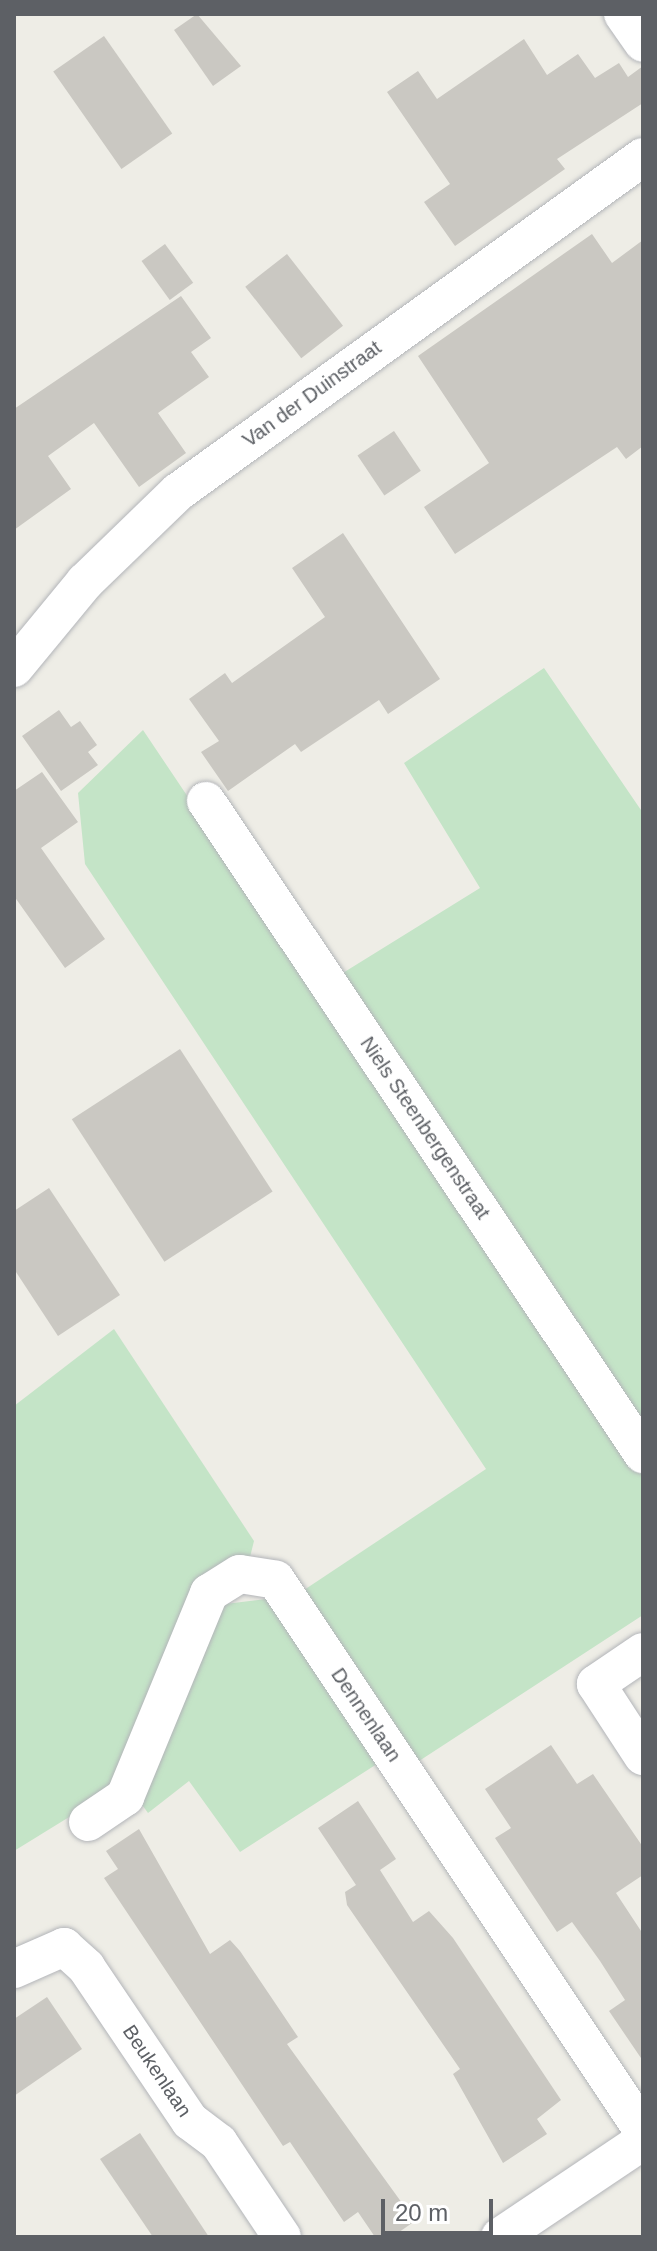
<!DOCTYPE html>
<html>
<head>
<meta charset="utf-8">
<style>
  body { margin:0 }
  #map { position:relative; width:657px; height:2251px; overflow:hidden; background:#eeede6; font-family:Arial,sans-serif }
  div>[style] { position:absolute }
  [style*='--x'] { left:calc(var(--x)*1px); top:calc(var(--y)*1px); width:calc(var(--w)*1px); rotate:calc(var(--a)*1deg) }
  .green>* { inset:0; background:#c4e4c7 }
  .building>* { inset:0; background:#cac8c2; transform-origin:0 0 }
  .roads { filter:drop-shadow(0 0 2px #b3b5b9) drop-shadow(0 0 2px #b3b5b9) }
  .minor>* { height:38px; margin:-19px; padding:0 19px; transform-origin:19px; border-radius:19px; background:#fff }
  span { translate:-50% -50%; white-space:nowrap; text-align:center; line-height:1.15; -webkit-text-stroke:6px #fff; paint-order:stroke }
  .street-label { font-size:20px; color:#5d6065 }
  .frame { position:absolute; inset:0; border:16px solid #5d6065; pointer-events:none }
  .scale { position:absolute; left:381px; top:2199px; width:112px; height:36px; box-sizing:border-box; border:4px solid #5d6065; border-top:0; padding-left:10px; font-size:24px; line-height:28px; white-space:nowrap; color:#5d6065; -webkit-text-stroke:6px #fff; paint-order:stroke }
</style>
</head>
<body>
<div id="map">
  <div class="green">
    <div style="clip-path:polygon(544px 668px,643px 813px,643px 1427px,338px 976px,480px 888px,404px 763px)"></div>
    <div style="clip-path:polygon(143px 730px,643px 1475px,643px 1615px,416px 1763px,301px 1592px,486px 1469px,85px 864px,78px 793px)"></div>
    <div style="clip-path:polygon(114px 1329px,254px 1541px,249px 1561px,113px 1790px,14px 1851px,14px 1406px)"></div>
    <div style="clip-path:polygon(274px 1598px,380px 1762px,240px 1852px,189px 1781px,148px 1813px,135px 1795px,217px 1605px)"></div>
  </div>
  <div class="building">
    <div style="clip-path:polygon(197px 14px,241px 66px,213px 86px,174px 30px)"></div>
    <div style="left:104px;top:36px;width:119px;height:62px;rotate:55deg"></div>
    <div style="clip-path:polygon(524px 39px,547px 75px,578px 54px,595px 78px,619px 63px,628px 77px,643px 66px,643px 103px,557px 159px,565px 169px,455px 246px,424px 202px,450px 184px,387px 92px,418px 71px,437px 99px)"></div>
    <div style="clip-path:polygon(592px 234px,612px 263px,643px 240px,643px 446px,626px 459px,617px 447px,455px 554px,424px 507px,489px 463px,418px 356px)"></div>
    <div style="left:165px;top:244px;width:48px;height:29px;rotate:54deg"></div>
    <div style="left:287px;top:254px;width:91px;height:53px;rotate:52deg"></div>
    <div style="clip-path:polygon(181px 296px,211px 338px,191px 352px,209px 377px,158px 413px,186px 453px,139px 487px,94px 423px,48px 456px,71px 489px,14px 530px,14px 409px)"></div>
    <div style="left:394px;top:431px;width:48px;height:44px;rotate:56deg"></div>
    <div style="clip-path:polygon(343px 533px,440px 679px,388px 714px,379px 700px,301px 752px,295px 744px,228px 791px,201px 752px,219px 741px,189px 699px,225px 673px,232px 683px,325px 617px,292px 568px)"></div>
    <div style="clip-path:polygon(59px 710px,71px 727px,80px 721px,97px 745px,88px 752px,98px 765px,61px 791px,22px 736px)"></div>
    <div style="clip-path:polygon(42px 772px,78px 822px,41px 848px,105px 939px,65px 968px,14px 896px,14px 791px)"></div>
    <div style="left:180px;top:1049px;width:170px;height:129px;rotate:57deg"></div>
    <div style="clip-path:polygon(49px 1188px,120px 1295px,58px 1336px,14px 1269px,14px 1211px)"></div>
    <div style="clip-path:polygon(551px 1745px,577px 1784px,593px 1774px,643px 1847px,643px 1875px,616px 1893px,643px 1934px,643px 2061px,609px 2011px,625px 2000px,600px 1961px,572px 1922px,557px 1932px,495px 1838px,511px 1828px,485px 1789px)"></div>
    <div style="clip-path:polygon(358px 1801px,396px 1859px,380px 1870px,413px 1922px,429px 1911px,453px 1938px,561px 2100px,537px 2119px,547px 2134px,503px 2163px,453px 2074px,460px 2069px,347px 1905px,345px 1892px,356px 1885px,318px 1828px)"></div>
    <div style="clip-path:polygon(139px 1829px,210px 1954px,230px 1940px,240px 1951px,298px 2037px,287px 2044px,415px 2221px,392px 2237px,375px 2237px,358px 2212px,344px 2222px,290px 2142px,283px 2146px,104px 1878px,118px 1869px,106px 1851px)"></div>
    <div style="clip-path:polygon(47px 1997px,82px 2049px,14px 2096px,14px 2019px)"></div>
    <div style="clip-path:polygon(140px 2133px,209px 2237px,153px 2237px,100px 2159px)"></div>
  </div>
  <div class="roads">
    <div class="minor">
      <div style="--x:623;--y:14;--w:35;--a:55"></div>
      <div style="--x:14;--y:668;--w:112;--a:-50.5"></div>
      <div style="--x:85;--y:582;--w:129;--a:-44.1"></div>
      <div style="--x:178;--y:492;--w:573;--a:-35.77"></div>
      <div style="--x:206;--y:801;--w:786;--a:56.21"></div>
      <div style="--x:643;--y:1652;--w:57;--a:145.8"></div>
      <div style="--x:596;--y:1684;--w:86;--a:56.9"></div>
      <div style="--x:88;--y:1822;--w:45;--a:-34"></div>
      <div style="--x:125;--y:1797;--w:221;--a:-67.6"></div>
      <div style="--x:209;--y:1593;--w:36;--a:-32"></div>
      <div style="--x:240;--y:1574;--w:36;--a:9"></div>
      <div style="--x:276;--y:1580;--w:662;--a:56.33"></div>
      <div style="--x:14;--y:1969;--w:55;--a:-23.7"></div>
      <div style="--x:64;--y:1947;--w:30;--a:42"></div>
      <div style="--x:86;--y:1967;--w:186;--a:56"></div>
      <div style="--x:190;--y:2121;--w:36;--a:37"></div>
      <div style="--x:219;--y:2143;--w:113;--a:56.2"></div>
      <div style="--x:500;--y:2237;--w:172;--a:-33.9"></div>
    </div>
  </div>
  <div class="street-label">
    <span style="left:312px;top:394px;rotate:-36deg">Van der Duinstraat</span>
    <span style="left:425px;top:1128px;rotate:56deg">Niels Steenbergenstraat</span>
    <span style="left:366px;top:1715px;rotate:56deg">Dennenlaan</span>
    <span style="left:157px;top:2071px;rotate:56deg">Beukenlaan</span>
  </div>
  <div class="frame"></div>
  <div class="scale">20 m</div>
</div>
</body>
</html>
